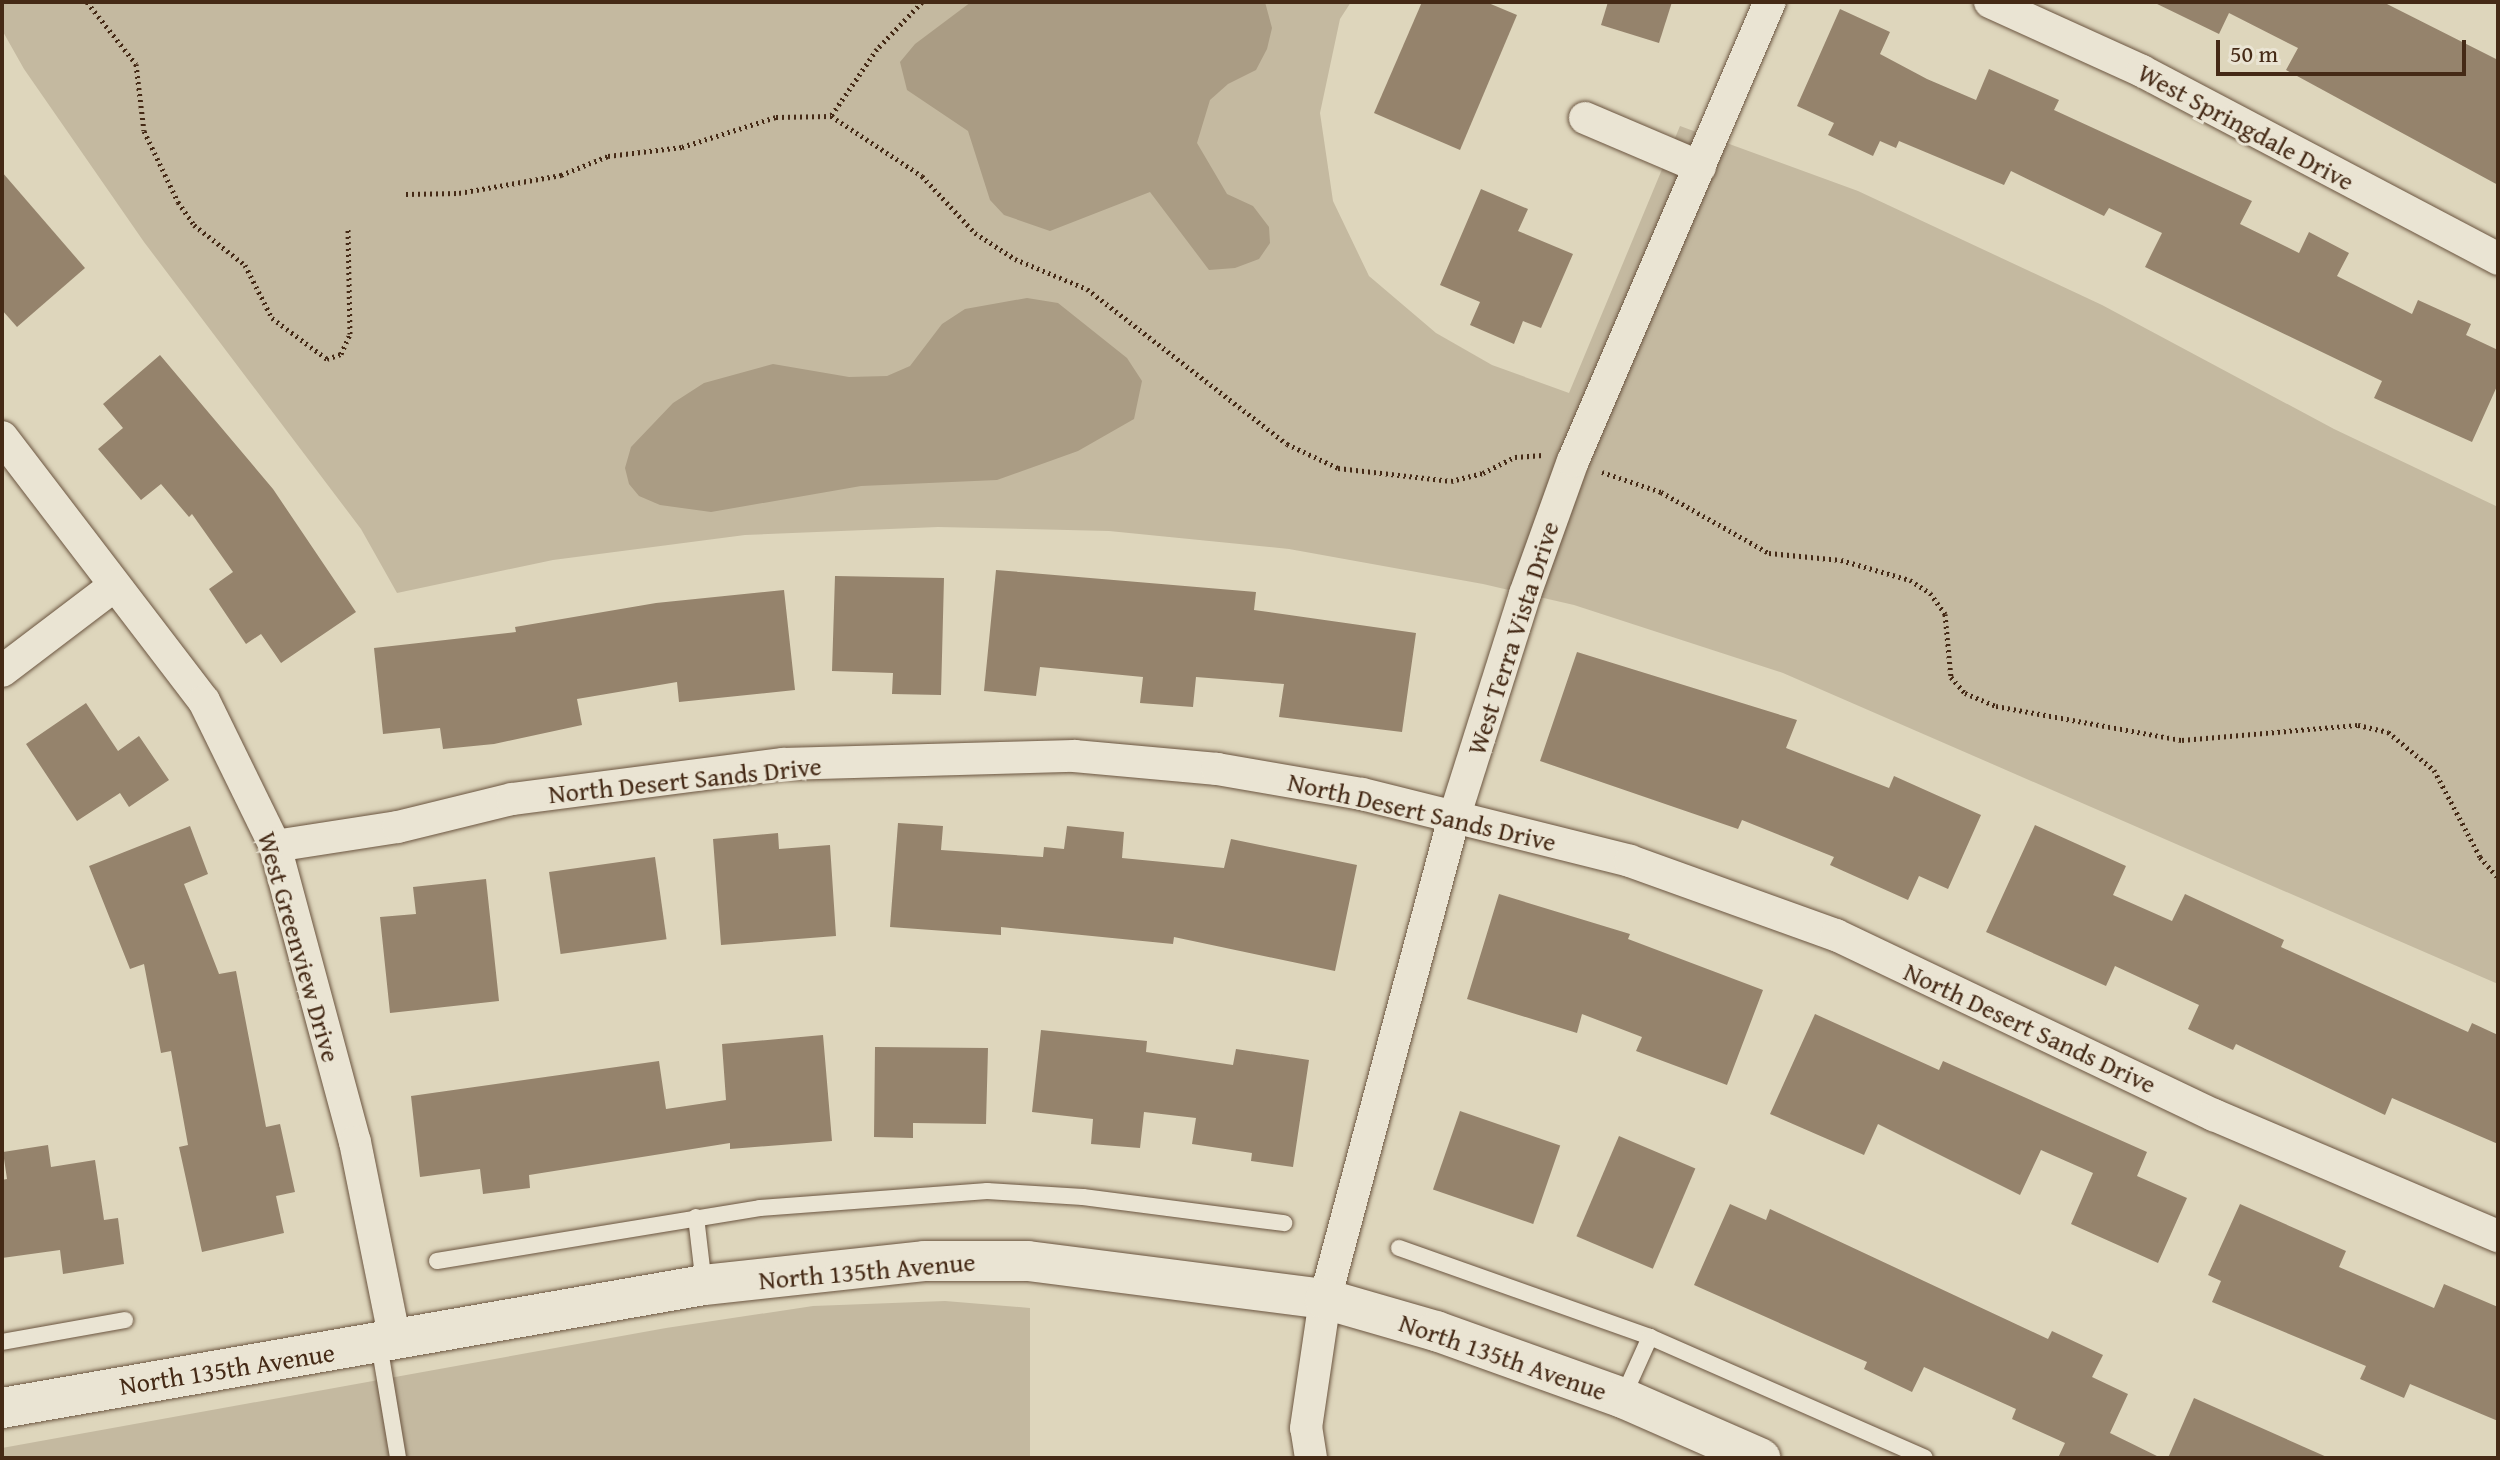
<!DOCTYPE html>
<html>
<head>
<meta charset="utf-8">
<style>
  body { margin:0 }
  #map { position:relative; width:2500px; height:1460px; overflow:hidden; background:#ded6bc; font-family:"Gentium Book Plus",serif }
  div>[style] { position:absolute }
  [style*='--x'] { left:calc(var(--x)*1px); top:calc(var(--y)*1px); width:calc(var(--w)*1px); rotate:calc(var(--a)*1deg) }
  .green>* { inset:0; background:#c4b9a0 }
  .water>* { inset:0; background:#aa9c84 }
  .building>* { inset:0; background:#95836c; transform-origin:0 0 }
  .path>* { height:5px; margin-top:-2.5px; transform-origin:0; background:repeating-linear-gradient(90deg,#452a16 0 2px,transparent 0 6px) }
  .roads { filter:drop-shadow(0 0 2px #6b5540) drop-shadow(0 0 2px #6b5540) }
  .service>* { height:16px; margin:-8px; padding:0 8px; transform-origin:8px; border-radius:8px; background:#eae4d3 }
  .minor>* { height:32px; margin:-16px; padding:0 16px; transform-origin:16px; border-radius:16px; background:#eae4d3 }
  .tertiary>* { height:40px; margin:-20px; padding:0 20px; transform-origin:20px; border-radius:20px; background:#eae4d3 }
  span { translate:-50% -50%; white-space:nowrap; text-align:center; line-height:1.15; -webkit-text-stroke:6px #eae4d3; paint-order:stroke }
  .street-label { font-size:26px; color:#452a16 }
  .frame { position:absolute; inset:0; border:4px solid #452a16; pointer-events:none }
  .scale { position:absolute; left:2216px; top:40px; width:250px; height:36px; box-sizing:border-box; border:4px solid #452a16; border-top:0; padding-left:10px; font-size:24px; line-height:28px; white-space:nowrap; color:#452a16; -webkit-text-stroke:6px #eae4d3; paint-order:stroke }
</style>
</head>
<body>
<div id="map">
  <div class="green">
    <div style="clip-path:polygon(2px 2px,1351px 2px,1340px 19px,1320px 113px,1333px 201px,1369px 276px,1436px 333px,1492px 365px,1569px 393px,1680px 126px,1858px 191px,2102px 305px,2334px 429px,2498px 507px,2498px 984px,1783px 673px,1574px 605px,1483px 584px,1289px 549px,1109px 531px,938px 527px,745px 535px,553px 560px,397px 593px,361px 529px,144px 242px,24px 69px,2px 30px)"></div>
    <div style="clip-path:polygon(945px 1301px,1030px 1308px,1030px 1458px,2px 1458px,2px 1448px,666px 1328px,813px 1306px)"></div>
  </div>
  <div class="water">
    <div style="clip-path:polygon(971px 2px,1265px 2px,1272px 28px,1267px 49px,1256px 70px,1228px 84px,1210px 100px,1197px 143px,1227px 194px,1253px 206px,1269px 227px,1270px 243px,1259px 259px,1235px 268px,1209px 270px,1150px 192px,1050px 231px,1004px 215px,990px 200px,968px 131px,907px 90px,900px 62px,915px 44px)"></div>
    <div style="clip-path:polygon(1027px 298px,1058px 303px,1127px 358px,1142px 381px,1134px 419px,1078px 451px,997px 480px,861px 486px,711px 512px,660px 505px,639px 496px,629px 484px,625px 468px,631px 447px,673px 403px,704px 383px,773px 364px,849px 377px,887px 376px,910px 366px,942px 324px,965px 309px)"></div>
  </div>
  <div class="building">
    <div style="clip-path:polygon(1422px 2px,1486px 2px,1517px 15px,1460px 150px,1374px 113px)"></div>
    <div style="clip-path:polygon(1608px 2px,1672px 2px,1659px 43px,1601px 25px)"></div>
    <div style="clip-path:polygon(2153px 2px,2383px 2px,2498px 60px,2498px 185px,2286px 70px,2298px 48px,2229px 13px,2219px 34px)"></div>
    <div style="clip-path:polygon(1840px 9px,1890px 32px,1880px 54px,1927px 79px,1976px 100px,1989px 69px,2059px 100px,2054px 110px,2252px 201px,2240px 224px,2299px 253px,2309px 232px,2349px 253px,2337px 276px,2412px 314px,2418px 300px,2471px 324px,2466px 335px,2498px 350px,2498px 384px,2472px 442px,2374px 398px,2382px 381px,2145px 267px,2162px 233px,2109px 208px,2104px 216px,2011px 171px,2004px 185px,1899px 141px,1896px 148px,1880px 141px,1873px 156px,1828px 135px,1834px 123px,1797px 106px)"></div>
    <div style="clip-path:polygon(2px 172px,85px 268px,17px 327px,2px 310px)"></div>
    <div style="clip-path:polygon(1481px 189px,1528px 209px,1518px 231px,1573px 254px,1541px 328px,1523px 321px,1514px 344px,1470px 325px,1480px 302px,1440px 285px)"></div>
    <div style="clip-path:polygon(160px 355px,273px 489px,356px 612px,281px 663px,261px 634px,246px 644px,209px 589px,233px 572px,192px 514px,189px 517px,161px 484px,141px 500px,98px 449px,123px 428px,103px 404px)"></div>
    <div style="clip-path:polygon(996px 570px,1256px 592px,1254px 610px,1416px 633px,1402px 732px,1279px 717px,1284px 684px,1196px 677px,1193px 707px,1140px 703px,1143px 677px,1040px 667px,1036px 696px,984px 691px)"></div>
    <div style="clip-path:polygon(835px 576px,944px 578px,941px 695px,892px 694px,893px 673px,832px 671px)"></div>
    <div style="clip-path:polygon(784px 590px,795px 690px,679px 702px,677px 682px,577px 699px,582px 725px,494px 744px,443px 749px,440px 728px,383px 734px,374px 648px,516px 632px,515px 627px,656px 603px)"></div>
    <div style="clip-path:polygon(1577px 652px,1797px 720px,1786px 748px,1889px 788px,1894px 776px,1981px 815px,1948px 889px,1919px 876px,1908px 900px,1830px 865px,1834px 857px,1742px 820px,1738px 829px,1540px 761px)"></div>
    <div style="clip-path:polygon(86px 703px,118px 751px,139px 736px,169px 780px,129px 807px,120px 793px,77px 821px,26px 744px)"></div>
    <div style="clip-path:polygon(898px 823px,943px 826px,941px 850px,1043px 857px,1044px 847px,1064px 849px,1067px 826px,1124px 832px,1122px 858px,1224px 868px,1231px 839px,1357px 865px,1335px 971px,1174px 937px,1173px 944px,1001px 927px,1001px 935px,890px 927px)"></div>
    <div style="clip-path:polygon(2035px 825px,2126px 866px,2113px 895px,2172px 921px,2185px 894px,2284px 940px,2281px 947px,2468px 1032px,2472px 1023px,2498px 1035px,2498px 1144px,2392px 1098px,2385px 1115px,2236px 1044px,2233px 1050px,2188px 1029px,2199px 1005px,2115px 966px,2106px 986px,1986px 932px)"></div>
    <div style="clip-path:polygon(190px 826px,208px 874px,184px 884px,219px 974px,236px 971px,266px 1127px,280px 1124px,295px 1192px,276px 1196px,284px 1233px,202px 1252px,179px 1147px,188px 1145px,171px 1051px,161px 1053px,144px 964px,130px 969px,89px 866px)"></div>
    <div style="clip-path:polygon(778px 833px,779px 849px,830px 845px,836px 936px,721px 945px,713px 839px)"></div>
    <div style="left:655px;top:857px;width:83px;height:107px;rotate:82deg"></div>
    <div style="clip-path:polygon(486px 879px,499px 1001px,390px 1013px,380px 917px,416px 914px,413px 887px)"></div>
    <div style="clip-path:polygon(1499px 894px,1630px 934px,1628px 939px,1763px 990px,1727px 1085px,1636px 1051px,1642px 1037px,1582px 1014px,1577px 1033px,1467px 999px)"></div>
    <div style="clip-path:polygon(1815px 1014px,1939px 1070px,1943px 1061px,2147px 1152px,2137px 1176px,2187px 1198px,2158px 1263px,2071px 1224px,2093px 1173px,2041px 1150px,2020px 1195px,1878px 1124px,1864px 1155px,1770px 1114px)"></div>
    <div style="clip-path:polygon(1041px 1030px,1147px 1041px,1146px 1052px,1233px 1065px,1236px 1049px,1309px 1060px,1293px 1167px,1251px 1161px,1252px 1153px,1192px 1144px,1196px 1118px,1144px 1112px,1140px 1148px,1091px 1144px,1093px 1119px,1032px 1112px)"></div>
    <div style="clip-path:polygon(823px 1035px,832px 1141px,730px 1149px,730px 1143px,529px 1175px,530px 1188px,483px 1194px,480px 1169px,420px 1177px,411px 1096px,659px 1061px,666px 1109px,726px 1100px,722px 1044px)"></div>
    <div style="clip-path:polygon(875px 1047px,988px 1048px,986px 1124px,913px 1123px,913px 1138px,874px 1137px)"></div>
    <div style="left:1460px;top:1111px;width:106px;height:83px;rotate:19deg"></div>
    <div style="left:1619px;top:1136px;width:83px;height:109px;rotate:23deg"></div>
    <div style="clip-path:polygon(48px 1145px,51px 1167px,95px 1160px,104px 1220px,118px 1218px,124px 1264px,63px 1274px,60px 1250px,2px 1258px,2px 1180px,7px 1179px,3px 1152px)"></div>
    <div style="clip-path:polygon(1730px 1204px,1766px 1220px,1770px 1209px,2048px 1339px,2052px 1331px,2103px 1355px,2092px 1377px,2128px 1394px,2110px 1433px,2161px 1458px,2058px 1458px,2065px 1443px,2012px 1419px,2016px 1409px,1924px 1367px,1912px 1392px,1864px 1369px,1867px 1362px,1694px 1285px)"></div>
    <div style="clip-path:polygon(2240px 1204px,2346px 1251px,2339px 1267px,2434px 1308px,2444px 1284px,2498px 1307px,2498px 1421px,2410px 1384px,2404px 1398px,2360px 1379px,2366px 1366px,2212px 1302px,2221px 1281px,2208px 1275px)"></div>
    <div style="clip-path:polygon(2194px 1398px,2329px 1458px,2168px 1458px)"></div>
  </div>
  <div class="path">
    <div style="--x:87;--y:2;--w:79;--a:51.7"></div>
    <div style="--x:136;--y:64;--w:67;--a:83.2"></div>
    <div style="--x:144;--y:131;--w:79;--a:64.4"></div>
    <div style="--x:178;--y:202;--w:28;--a:55"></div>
    <div style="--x:194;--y:225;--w:65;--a:38.1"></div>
    <div style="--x:245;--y:265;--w:59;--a:63"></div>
    <div style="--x:272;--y:318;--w:69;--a:36.7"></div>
    <div style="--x:327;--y:359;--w:15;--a:-20"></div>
    <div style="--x:341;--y:354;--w:22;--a:-66"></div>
    <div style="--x:350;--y:334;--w:105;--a:-91.1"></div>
    <div style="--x:922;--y:2;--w:65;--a:133.8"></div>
    <div style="--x:877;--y:49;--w:81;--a:124.5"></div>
    <div style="--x:831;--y:116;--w:109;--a:33.4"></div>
    <div style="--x:922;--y:176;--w:78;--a:47.1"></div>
    <div style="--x:975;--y:233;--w:48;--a:33"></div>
    <div style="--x:1015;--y:259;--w:78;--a:22.6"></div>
    <div style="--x:1087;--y:289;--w:253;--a:37.8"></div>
    <div style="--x:1287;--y:444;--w:56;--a:25.2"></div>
    <div style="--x:1338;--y:468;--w:114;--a:6.6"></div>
    <div style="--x:1451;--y:481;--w:33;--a:-14"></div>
    <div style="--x:1483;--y:473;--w:36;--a:-27"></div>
    <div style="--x:1515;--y:457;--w:28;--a:-4"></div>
    <div style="--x:406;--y:194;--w:53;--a:-1.1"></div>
    <div style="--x:459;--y:193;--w:104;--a:-10"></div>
    <div style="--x:561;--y:175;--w:51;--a:-22"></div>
    <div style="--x:608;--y:156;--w:75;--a:-6.9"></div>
    <div style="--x:682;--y:147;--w:99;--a:-17.7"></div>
    <div style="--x:776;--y:117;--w:55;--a:-1"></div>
    <div style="--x:1602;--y:472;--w:62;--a:18.7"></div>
    <div style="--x:1661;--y:492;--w:124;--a:29.5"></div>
    <div style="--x:1769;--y:553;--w:72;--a:5.6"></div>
    <div style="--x:1841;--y:560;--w:72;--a:16.2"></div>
    <div style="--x:1910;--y:580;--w:24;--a:33"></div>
    <div style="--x:1930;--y:593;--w:26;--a:54"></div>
    <div style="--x:1945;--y:614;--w:63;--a:84.6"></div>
    <div style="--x:1951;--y:677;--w:21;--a:49"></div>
    <div style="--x:1965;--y:693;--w:34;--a:23"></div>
    <div style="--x:1996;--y:706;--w:189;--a:10.4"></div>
    <div style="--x:2182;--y:740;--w:177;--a:-4.9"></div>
    <div style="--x:2358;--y:725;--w:31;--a:13"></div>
    <div style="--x:2388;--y:732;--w:60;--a:39.6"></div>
    <div style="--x:2434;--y:770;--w:98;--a:62.1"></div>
    <div style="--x:2480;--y:857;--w:28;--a:49"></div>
  </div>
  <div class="roads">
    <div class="service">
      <div style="--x:696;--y:1217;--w:68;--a:83.3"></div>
      <div style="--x:1399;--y:1248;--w:266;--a:19.5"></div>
      <div style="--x:1650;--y:1337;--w:300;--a:23.7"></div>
      <div style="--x:437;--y:1261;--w:327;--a:-9.3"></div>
      <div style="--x:760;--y:1208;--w:228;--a:-4.3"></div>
      <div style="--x:987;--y:1191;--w:96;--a:3.6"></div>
      <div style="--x:1083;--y:1197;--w:203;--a:7.4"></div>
      <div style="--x:2;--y:1342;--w:125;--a:-10.1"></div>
      <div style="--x:379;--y:1344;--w:116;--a:80.5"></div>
      <div style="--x:1623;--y:1397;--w:66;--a:-65.8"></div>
    </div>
    <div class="minor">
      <div style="--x:1990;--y:2;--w:167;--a:24.4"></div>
      <div style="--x:2142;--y:71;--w:403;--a:27.8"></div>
      <div style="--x:1585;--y:118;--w:125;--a:23.1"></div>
      <div style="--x:2;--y:437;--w:332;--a:52.6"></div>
      <div style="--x:204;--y:701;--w:161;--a:63.9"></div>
      <div style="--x:275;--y:846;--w:307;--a:74.9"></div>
      <div style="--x:355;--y:1142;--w:203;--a:78.6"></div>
      <div style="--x:2;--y:671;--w:141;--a:-37.2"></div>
      <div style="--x:275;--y:846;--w:124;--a:-8.8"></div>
      <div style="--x:398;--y:827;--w:117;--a:-13.8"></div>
      <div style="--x:512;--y:799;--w:273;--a:-7.4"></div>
      <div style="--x:783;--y:764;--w:291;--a:-1.6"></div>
      <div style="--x:1074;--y:756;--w:144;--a:5.2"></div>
      <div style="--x:1217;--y:769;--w:147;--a:9.8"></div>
      <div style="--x:1362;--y:794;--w:276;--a:14"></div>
      <div style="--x:1630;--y:861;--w:219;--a:19.8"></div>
      <div style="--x:1836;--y:935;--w:419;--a:25.5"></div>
      <div style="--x:2214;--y:1115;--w:309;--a:23.1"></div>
      <div style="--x:1311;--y:1458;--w:30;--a:-99"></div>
      <div style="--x:1306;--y:1428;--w:130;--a:-81.6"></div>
      <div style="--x:1325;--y:1299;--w:498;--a:-75"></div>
      <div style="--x:1454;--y:818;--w:235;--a:-72.4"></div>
      <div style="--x:1525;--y:594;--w:141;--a:-70.2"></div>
      <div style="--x:1573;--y:461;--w:499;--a:-66.8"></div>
    </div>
    <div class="tertiary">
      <div style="--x:2;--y:1408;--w:713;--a:-9.94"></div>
      <div style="--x:704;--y:1285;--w:221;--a:-6.2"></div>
      <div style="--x:924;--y:1261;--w:104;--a:0"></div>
      <div style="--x:1028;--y:1261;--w:299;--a:7.3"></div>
      <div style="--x:1325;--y:1299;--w:116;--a:16.1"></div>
      <div style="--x:1436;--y:1331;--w:199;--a:19.7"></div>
      <div style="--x:1623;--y:1398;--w:150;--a:23.7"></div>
    </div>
  </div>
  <div class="street-label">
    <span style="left:2246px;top:127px;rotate:28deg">West Springdale Drive</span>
    <span style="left:1513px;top:638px;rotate:-72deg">West Terra Vista Drive</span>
    <span style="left:685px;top:780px;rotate:-6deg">North Desert Sands Drive</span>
    <span style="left:1422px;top:812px;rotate:13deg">North Desert Sands Drive</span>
    <span style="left:299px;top:947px;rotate:74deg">West Greenview Drive</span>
    <span style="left:2030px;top:1028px;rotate:25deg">North Desert Sands Drive</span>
    <span style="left:867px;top:1271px;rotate:-5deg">North 135th Avenue</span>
    <span style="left:1503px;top:1357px;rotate:19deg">North 135th Avenue</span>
    <span style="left:227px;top:1369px;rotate:-9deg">North 135th Avenue</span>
  </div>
  <div class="frame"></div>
  <div class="scale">50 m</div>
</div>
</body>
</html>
